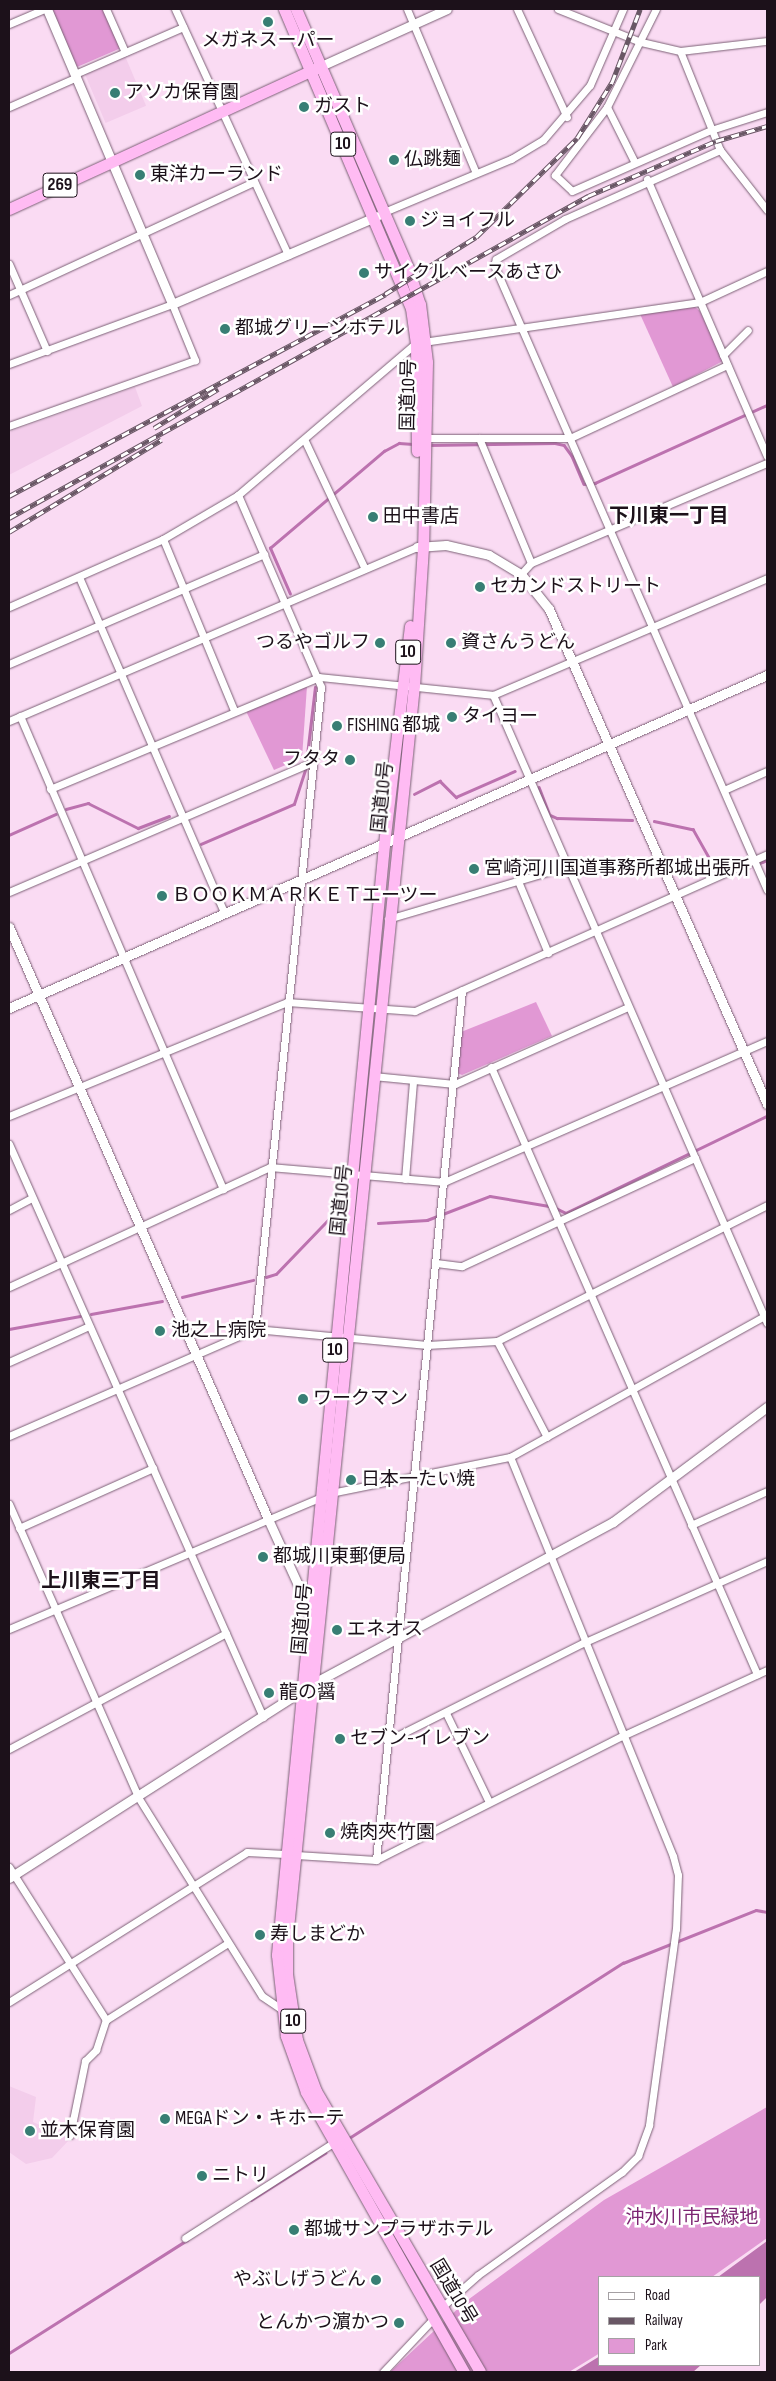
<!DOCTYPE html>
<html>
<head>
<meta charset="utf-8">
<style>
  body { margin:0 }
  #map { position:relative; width:776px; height:2381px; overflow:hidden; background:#fadbf3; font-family:"Sofia Sans Condensed","Noto Sans JP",sans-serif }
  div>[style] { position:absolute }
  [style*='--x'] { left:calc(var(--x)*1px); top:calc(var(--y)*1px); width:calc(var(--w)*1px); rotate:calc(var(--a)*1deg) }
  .built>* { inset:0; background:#f3cdeb; transform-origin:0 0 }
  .green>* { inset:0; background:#e198d4 }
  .water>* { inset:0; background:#bc72af }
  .stream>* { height:2.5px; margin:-1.25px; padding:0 1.25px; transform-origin:1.25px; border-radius:1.25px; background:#bc72af }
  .roads { filter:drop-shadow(0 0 1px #7c6176) drop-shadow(0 0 1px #7c6176) }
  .minor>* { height:7px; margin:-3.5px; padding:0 3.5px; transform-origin:3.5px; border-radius:3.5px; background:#fff }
  .tertiary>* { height:9px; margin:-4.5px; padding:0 4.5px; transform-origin:4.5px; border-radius:4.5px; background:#fff }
  .trunk>* { height:11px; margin:-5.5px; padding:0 5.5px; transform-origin:5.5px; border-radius:5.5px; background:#ffbbf3 }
  .rail>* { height:4.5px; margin-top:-2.25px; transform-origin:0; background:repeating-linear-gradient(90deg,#fff 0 8px,#695765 0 16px); box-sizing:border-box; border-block:1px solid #695765 }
  .dots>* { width:14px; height:14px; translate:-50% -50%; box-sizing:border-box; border:2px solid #fff; border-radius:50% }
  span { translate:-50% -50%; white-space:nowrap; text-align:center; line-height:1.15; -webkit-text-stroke:5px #fff; paint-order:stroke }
  .shield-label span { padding:1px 4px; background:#fff; border:1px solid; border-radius:4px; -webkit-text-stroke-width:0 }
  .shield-label { font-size:18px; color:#1c111a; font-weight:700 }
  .poi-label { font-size:19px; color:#1c111a }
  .left { translate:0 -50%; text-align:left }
  .right { translate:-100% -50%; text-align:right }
  .street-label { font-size:19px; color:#1c111a }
  .park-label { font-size:19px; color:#7d2572 }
  .neighbourhood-label { font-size:20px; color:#1c111a; font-weight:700 }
  .frame { position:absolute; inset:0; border:10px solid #1c111a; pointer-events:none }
  .legend { position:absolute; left:598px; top:2276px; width:162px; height:90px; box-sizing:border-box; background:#fff; border:1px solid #a4a0a3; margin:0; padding:6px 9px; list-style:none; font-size:15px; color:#1c111a }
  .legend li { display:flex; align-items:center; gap:10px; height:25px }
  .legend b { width:25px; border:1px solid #a4a0a3 }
</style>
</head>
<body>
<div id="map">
  <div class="built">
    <div style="left:125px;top:56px;width:54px;height:44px;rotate:67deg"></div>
    <div style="clip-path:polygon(135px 387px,142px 406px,9px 475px,9px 432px)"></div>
    <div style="clip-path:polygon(9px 2086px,36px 2097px,33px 2122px,70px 2139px,52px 2158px,26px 2164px,9px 2152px)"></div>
  </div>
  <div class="green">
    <div style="clip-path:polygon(52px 9px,104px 9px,121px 48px,77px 67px)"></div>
    <div style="clip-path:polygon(695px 307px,700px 311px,723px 361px,673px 387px,640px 314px)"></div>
    <div style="clip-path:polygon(307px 686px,302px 758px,274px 770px,246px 711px)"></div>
    <div style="clip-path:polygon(536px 1002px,552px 1036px,462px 1075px,457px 1073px,461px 1032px)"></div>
    <div style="clip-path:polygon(767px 2107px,767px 2238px,712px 2277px,600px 2277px,600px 2353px,569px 2372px,390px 2372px,465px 2302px,604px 2200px)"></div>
  </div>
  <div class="water">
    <div style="clip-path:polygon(767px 2241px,767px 2297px,760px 2304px,760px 2277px,718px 2277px)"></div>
    <div style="clip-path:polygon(600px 2356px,600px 2365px,701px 2365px,693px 2372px,574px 2372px)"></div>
  </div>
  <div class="stream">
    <div style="--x:429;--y:445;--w:126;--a:-0.9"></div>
    <div style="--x:555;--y:443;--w:9;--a:13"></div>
    <div style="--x:564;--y:445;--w:14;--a:54"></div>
    <div style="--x:572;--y:456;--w:30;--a:67"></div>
    <div style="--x:584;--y:484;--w:11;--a:-5"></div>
    <div style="--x:595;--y:483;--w:189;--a:-24.4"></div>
    <div style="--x:290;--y:594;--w:50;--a:-113.5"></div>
    <div style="--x:270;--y:548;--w:150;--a:-40.4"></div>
    <div style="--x:384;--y:451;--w:17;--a:-28"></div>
    <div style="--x:399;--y:443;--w:14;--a:4"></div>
    <div style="--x:307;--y:755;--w:68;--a:-83.3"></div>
    <div style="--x:539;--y:787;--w:30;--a:69"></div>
    <div style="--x:550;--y:815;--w:8;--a:23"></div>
    <div style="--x:557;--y:818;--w:75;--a:1.5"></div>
    <div style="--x:414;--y:794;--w:29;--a:-27"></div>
    <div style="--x:440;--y:781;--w:23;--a:45"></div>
    <div style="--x:456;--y:797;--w:64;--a:-23.8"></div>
    <div style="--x:66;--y:809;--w:23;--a:-15"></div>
    <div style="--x:88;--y:803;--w:56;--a:26.6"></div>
    <div style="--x:138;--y:828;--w:33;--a:-21"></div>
    <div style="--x:654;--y:821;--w:40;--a:12"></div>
    <div style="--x:693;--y:829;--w:45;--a:60.6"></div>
    <div style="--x:9;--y:835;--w:51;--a:-24.1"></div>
    <div style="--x:201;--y:844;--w:101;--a:-23.3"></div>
    <div style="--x:294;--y:804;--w:36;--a:-72"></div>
    <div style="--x:760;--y:863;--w:8;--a:-23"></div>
    <div style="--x:729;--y:876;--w:23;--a:-23"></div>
    <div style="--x:556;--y:1208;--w:11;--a:27"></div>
    <div style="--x:566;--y:1213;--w:223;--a:-25.8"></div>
    <div style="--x:378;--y:1223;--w:49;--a:-3.5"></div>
    <div style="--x:427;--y:1220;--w:67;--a:-20.9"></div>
    <div style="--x:490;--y:1196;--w:61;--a:9.5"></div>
    <div style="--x:266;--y:1277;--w:10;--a:-17"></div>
    <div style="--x:276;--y:1274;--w:76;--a:-46.1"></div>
    <div style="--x:182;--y:1297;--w:73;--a:-13.5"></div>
    <div style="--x:91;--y:1314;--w:72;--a:-10.4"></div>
    <div style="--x:9;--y:1329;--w:72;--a:-10.4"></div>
    <div style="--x:349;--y:2138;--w:325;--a:-32.6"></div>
    <div style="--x:623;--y:1963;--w:143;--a:-21.7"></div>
    <div style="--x:756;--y:1910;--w:11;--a:10"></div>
    <div style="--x:251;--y:2200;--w:88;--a:-32.4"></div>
    <div style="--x:9;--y:2353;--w:211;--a:-32.4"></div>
  </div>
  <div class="roads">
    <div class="minor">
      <div style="--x:106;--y:9;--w:47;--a:66.2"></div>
      <div style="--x:175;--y:9;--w:271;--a:65.3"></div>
      <div style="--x:407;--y:9;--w:178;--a:67.2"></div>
      <div style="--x:517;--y:9;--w:119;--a:65.2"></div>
      <div style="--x:558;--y:9;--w:89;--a:21.7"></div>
      <div style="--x:641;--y:42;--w:40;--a:13"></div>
      <div style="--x:680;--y:51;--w:88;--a:-6.6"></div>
      <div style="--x:656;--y:9;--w:110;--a:116.6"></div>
      <div style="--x:607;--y:107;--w:86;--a:127.4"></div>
      <div style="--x:555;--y:175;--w:23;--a:43"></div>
      <div style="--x:572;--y:191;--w:152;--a:-23.7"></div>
      <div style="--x:711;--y:130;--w:59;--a:-17.8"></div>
      <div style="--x:9;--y:24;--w:39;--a:-23"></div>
      <div style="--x:680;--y:51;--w:107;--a:68"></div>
      <div style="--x:720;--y:150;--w:76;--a:51.9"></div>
      <div style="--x:75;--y:74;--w:118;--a:-23.5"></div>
      <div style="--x:9;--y:107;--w:74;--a:-23.8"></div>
      <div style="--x:607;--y:107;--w:60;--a:63.4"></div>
      <div style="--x:720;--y:150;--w:170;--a:156"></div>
      <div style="--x:565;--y:219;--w:80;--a:149.9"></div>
      <div style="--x:496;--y:259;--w:6;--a:108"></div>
      <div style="--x:494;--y:265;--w:682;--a:66.4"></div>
      <div style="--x:647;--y:179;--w:302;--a:66.6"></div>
      <div style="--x:384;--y:212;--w:138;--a:-22.7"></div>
      <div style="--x:511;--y:159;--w:37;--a:-31"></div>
      <div style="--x:543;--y:140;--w:72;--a:-49.5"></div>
      <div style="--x:590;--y:85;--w:83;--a:-66.5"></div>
      <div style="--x:9;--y:264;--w:95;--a:66.4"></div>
      <div style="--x:9;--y:295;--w:270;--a:-24.8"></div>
      <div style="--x:723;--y:355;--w:35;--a:-45"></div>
      <div style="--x:9;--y:364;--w:174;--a:-20.2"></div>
      <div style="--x:172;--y:304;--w:61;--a:67.7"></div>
      <div style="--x:195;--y:360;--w:197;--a:160.5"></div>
      <div style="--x:423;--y:438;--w:147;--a:0"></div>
      <div style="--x:570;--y:438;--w:173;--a:-24.9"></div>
      <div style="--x:479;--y:438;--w:135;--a:67.4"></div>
      <div style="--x:305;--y:441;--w:141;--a:64.9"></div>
      <div style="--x:238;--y:495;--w:209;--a:66.6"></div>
      <div style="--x:321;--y:687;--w:645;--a:95.87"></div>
      <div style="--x:163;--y:539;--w:185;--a:67.5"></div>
      <div style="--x:521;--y:574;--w:15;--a:-48"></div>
      <div style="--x:531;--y:563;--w:256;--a:-23"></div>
      <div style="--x:79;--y:577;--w:367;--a:66.6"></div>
      <div style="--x:9;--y:607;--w:168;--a:-23.8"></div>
      <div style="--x:163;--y:539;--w:87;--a:-30.4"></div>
      <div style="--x:238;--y:495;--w:234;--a:-40.5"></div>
      <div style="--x:416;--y:343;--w:287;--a:-8.2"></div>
      <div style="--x:700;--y:302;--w:74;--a:-24.8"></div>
      <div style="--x:9;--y:664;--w:278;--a:-23.3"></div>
      <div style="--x:493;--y:695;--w:685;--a:66.43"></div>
      <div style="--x:20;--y:716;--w:515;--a:66.77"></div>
      <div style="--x:9;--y:721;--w:444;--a:-23.1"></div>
      <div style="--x:50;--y:789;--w:291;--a:-22.6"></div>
      <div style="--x:319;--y:677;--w:175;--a:5.9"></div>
      <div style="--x:493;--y:695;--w:298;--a:-23.1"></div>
      <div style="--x:724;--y:790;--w:47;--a:-23.8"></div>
      <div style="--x:518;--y:881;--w:78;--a:67.4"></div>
      <div style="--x:9;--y:892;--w:330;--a:-23.2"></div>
      <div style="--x:388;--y:919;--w:188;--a:-16.4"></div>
      <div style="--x:491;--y:1067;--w:663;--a:66.34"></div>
      <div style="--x:373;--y:1076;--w:82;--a:5.6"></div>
      <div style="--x:455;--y:1084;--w:189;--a:-24"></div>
      <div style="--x:9;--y:1116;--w:300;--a:-22.3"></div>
      <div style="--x:287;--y:1002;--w:128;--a:4"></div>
      <div style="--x:415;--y:1011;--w:385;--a:-24"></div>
      <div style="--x:9;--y:1144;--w:627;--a:66.09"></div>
      <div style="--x:405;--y:1179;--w:98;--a:-85.3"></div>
      <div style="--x:9;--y:1210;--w:26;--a:-28"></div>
      <div style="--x:436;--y:1263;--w:26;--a:7"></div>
      <div style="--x:462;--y:1266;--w:257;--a:-24.9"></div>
      <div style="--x:9;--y:1287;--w:287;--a:-24.7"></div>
      <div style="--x:270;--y:1167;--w:175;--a:4.9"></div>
      <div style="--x:444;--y:1182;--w:352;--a:-23.6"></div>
      <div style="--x:497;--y:1341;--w:108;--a:62.5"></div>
      <div style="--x:9;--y:1362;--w:88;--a:-24.2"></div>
      <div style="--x:9;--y:1436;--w:268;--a:-23.5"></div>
      <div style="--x:255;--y:1329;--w:173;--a:5.3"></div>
      <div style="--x:427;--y:1345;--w:70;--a:-3.3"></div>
      <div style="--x:497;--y:1341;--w:302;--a:-26.7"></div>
      <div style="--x:9;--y:1504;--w:320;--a:66.2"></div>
      <div style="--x:138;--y:1797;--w:234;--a:58.1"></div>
      <div style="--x:262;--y:1996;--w:25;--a:34"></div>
      <div style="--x:691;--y:1525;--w:83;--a:-24.1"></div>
      <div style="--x:19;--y:1528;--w:147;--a:-24.1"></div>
      <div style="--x:9;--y:1629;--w:350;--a:-22.9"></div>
      <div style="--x:331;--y:1493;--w:183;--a:-11.4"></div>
      <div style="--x:510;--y:1457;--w:291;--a:-29"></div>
      <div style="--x:446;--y:1713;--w:99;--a:64.2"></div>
      <div style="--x:387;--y:1741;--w:219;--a:-26.6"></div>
      <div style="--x:583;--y:1643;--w:201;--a:-24"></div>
      <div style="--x:9;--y:1749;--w:246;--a:-28.1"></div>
      <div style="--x:296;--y:1855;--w:80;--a:3.6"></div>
      <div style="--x:376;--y:1860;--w:275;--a:-26.8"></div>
      <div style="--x:622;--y:1736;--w:159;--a:-24.5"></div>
      <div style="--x:376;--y:1860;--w:874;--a:-84.35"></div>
      <div style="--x:9;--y:1867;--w:181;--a:57.6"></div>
      <div style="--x:9;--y:2002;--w:281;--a:-32.2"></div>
      <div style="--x:247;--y:1852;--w:38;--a:3"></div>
      <div style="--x:70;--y:2135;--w:76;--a:-78.5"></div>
      <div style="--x:85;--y:2061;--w:16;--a:-45"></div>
      <div style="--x:96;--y:2050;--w:32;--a:-72"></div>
      <div style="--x:106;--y:2020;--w:144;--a:-32.3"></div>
      <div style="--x:185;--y:2238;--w:176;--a:-32.7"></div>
      <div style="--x:442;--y:2307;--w:48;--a:-41.6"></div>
      <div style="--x:478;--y:2275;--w:177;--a:-35.6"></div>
      <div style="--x:622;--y:2172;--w:23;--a:-45"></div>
      <div style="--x:638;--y:2156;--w:33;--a:-70"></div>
      <div style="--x:649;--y:2125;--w:198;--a:-82.2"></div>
      <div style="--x:676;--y:1929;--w:54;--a:-87.9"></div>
      <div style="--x:678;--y:1875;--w:20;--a:-105"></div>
      <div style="--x:673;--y:1856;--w:431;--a:-112.2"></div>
      <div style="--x:383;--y:2372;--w:73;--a:-46.7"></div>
    </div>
    <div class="tertiary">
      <div style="--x:47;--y:9;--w:320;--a:67"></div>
      <div style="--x:172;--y:304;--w:223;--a:-23.2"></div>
      <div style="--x:321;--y:66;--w:138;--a:-24.3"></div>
      <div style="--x:417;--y:547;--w:29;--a:-4"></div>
      <div style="--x:446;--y:545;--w:44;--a:13.1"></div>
      <div style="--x:489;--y:555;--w:37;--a:31"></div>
      <div style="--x:521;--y:574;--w:45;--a:51.3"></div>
      <div style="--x:549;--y:609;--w:541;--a:66.23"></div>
      <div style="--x:9;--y:927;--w:646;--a:66.37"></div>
      <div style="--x:268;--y:1519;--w:75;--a:65.5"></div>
      <div style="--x:299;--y:1587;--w:21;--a:43"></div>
      <div style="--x:9;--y:1008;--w:828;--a:-23.72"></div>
      <div style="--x:9;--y:1878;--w:362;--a:-32.6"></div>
      <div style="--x:314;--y:1683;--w:340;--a:-28.3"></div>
      <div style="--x:613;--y:1522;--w:192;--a:-36.8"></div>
    </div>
    <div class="trunk">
      <div style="--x:284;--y:9;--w:325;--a:67"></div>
      <div style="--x:411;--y:308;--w:35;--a:82"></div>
      <div style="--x:416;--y:343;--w:108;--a:89.5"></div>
      <div style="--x:296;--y:9;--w:282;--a:66.6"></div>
      <div style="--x:408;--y:268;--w:38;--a:72"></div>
      <div style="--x:420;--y:304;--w:58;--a:83.1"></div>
      <div style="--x:427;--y:362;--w:185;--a:91.2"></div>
      <div style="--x:423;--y:547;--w:138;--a:93.7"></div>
      <div style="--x:414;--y:685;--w:1259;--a:95.79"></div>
      <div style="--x:287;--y:1938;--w:36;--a:90"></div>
      <div style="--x:287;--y:1974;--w:67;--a:81.4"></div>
      <div style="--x:297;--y:2040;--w:54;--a:69.6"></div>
      <div style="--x:316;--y:2091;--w:325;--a:59.7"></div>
      <div style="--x:9;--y:209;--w:339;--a:-24.6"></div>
      <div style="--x:410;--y:626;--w:221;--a:96.8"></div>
      <div style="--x:384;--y:845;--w:1115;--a:95.51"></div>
      <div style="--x:277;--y:1955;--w:81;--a:83.7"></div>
      <div style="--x:286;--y:2036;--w:59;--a:70.3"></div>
      <div style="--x:306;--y:2092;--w:322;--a:60.6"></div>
    </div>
  </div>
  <div class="rail">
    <div style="--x:154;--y:428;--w:75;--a:-31.4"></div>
    <div style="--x:9;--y:496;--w:427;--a:-28.2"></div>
    <div style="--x:385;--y:294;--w:107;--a:-32.1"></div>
    <div style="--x:476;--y:237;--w:141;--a:-44.4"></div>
    <div style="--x:577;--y:138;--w:66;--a:-58"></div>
    <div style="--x:612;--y:82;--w:78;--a:-69"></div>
    <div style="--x:9;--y:518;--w:663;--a:-29.08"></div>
    <div style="--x:588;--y:196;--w:139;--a:-23.3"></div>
    <div style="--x:716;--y:141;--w:53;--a:-16.4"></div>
    <div style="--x:9;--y:532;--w:178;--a:-31.2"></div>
  </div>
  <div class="dots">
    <div style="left:268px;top:22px;background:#387e74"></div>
    <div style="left:115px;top:93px;background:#387e74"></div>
    <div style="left:304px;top:107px;background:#387e74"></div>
    <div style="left:394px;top:160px;background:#387e74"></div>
    <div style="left:140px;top:175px;background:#387e74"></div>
    <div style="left:410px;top:221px;background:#387e74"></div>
    <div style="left:364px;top:273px;background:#387e74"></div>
    <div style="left:225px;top:329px;background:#387e74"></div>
    <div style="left:373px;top:517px;background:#387e74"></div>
    <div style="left:480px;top:587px;background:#387e74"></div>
    <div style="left:380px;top:643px;background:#387e74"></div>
    <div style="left:451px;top:643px;background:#387e74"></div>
    <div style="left:452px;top:717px;background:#387e74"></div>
    <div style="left:337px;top:726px;background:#387e74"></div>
    <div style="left:350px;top:760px;background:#387e74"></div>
    <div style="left:474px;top:869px;background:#387e74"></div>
    <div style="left:162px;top:896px;background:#387e74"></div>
    <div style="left:160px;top:1331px;background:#387e74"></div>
    <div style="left:303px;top:1399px;background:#387e74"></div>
    <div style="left:351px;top:1480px;background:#387e74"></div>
    <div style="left:263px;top:1557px;background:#387e74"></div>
    <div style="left:337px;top:1630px;background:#387e74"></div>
    <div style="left:269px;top:1693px;background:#387e74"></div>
    <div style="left:340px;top:1739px;background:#387e74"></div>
    <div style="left:330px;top:1833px;background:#387e74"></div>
    <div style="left:260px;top:1935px;background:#387e74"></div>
    <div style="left:165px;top:2119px;background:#387e74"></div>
    <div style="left:30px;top:2131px;background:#387e74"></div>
    <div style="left:202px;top:2176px;background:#387e74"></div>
    <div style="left:294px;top:2230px;background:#387e74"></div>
    <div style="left:376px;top:2280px;background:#387e74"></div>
    <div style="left:399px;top:2323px;background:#387e74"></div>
  </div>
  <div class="shield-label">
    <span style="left:343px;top:144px">10</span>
    <span style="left:60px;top:185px">269</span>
    <span style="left:408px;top:652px">10</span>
    <span style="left:335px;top:1350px">10</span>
    <span style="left:293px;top:2021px">10</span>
  </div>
  <div class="poi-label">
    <span style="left:268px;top:41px">メガネスーパー</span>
    <span class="left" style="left:125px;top:93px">アソカ保育園</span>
    <span class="left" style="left:314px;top:107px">ガスト</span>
    <span class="left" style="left:404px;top:160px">仏跳麺</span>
    <span class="left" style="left:150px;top:175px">東洋カーランド</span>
    <span class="left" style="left:420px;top:221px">ジョイフル</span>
    <span class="left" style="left:374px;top:273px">サイクルベースあさひ</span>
    <span class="left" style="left:235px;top:329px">都城グリーンホテル</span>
    <span class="left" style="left:383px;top:517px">田中書店</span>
    <span class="left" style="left:490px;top:587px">セカンドストリート</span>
    <span class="right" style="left:370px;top:643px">つるやゴルフ</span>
    <span class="left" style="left:461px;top:643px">資さんうどん</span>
    <span class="left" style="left:462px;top:717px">タイヨー</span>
    <span class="left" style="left:347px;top:726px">FISHING 都城</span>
    <span class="right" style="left:340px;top:760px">フタタ</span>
    <span class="left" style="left:484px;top:869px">宮崎河川国道事務所都城出張所</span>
    <span class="left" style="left:172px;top:896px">ＢＯＯＫＭＡＲＫＥＴエーツー</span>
    <span class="left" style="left:171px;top:1331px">池之上病院</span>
    <span class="left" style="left:313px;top:1399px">ワークマン</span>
    <span class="left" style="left:361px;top:1480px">日本一たい焼</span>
    <span class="left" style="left:273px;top:1557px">都城川東郵便局</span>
    <span class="left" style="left:347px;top:1630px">エネオス</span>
    <span class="left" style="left:279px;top:1693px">龍の醤</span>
    <span class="left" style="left:350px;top:1739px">セブン-イレブン</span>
    <span class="left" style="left:340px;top:1833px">焼肉夾竹園</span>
    <span class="left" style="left:270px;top:1935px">寿しまどか</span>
    <span class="left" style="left:175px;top:2119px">MEGAドン・キホーテ</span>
    <span class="left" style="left:40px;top:2131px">並木保育園</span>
    <span class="left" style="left:212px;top:2176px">ニトリ</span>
    <span class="left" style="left:304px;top:2230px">都城サンプラザホテル</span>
    <span class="right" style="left:366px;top:2280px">やぶしげうどん</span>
    <span class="right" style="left:389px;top:2323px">とんかつ濵かつ</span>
  </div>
  <div class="street-label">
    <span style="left:409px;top:395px;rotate:-89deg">国道10号</span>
    <span style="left:383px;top:797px;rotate:-84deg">国道10号</span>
    <span style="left:342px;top:1200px;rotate:-84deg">国道10号</span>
    <span style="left:303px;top:1619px;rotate:-85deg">国道10号</span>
    <span style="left:453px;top:2292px;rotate:59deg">国道10号</span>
  </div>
  <div class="park-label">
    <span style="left:692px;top:2218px">沖水川市民緑地</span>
  </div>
  <div class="neighbourhood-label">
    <span style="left:669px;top:516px">下川東一丁目</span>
    <span style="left:101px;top:1581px">上川東三丁目</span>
  </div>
  <div class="frame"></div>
  <ul class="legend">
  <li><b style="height:6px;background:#fff"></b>Road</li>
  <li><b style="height:6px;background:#695765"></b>Railway</li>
  <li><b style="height:14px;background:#e198d4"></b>Park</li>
  </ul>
</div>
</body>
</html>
